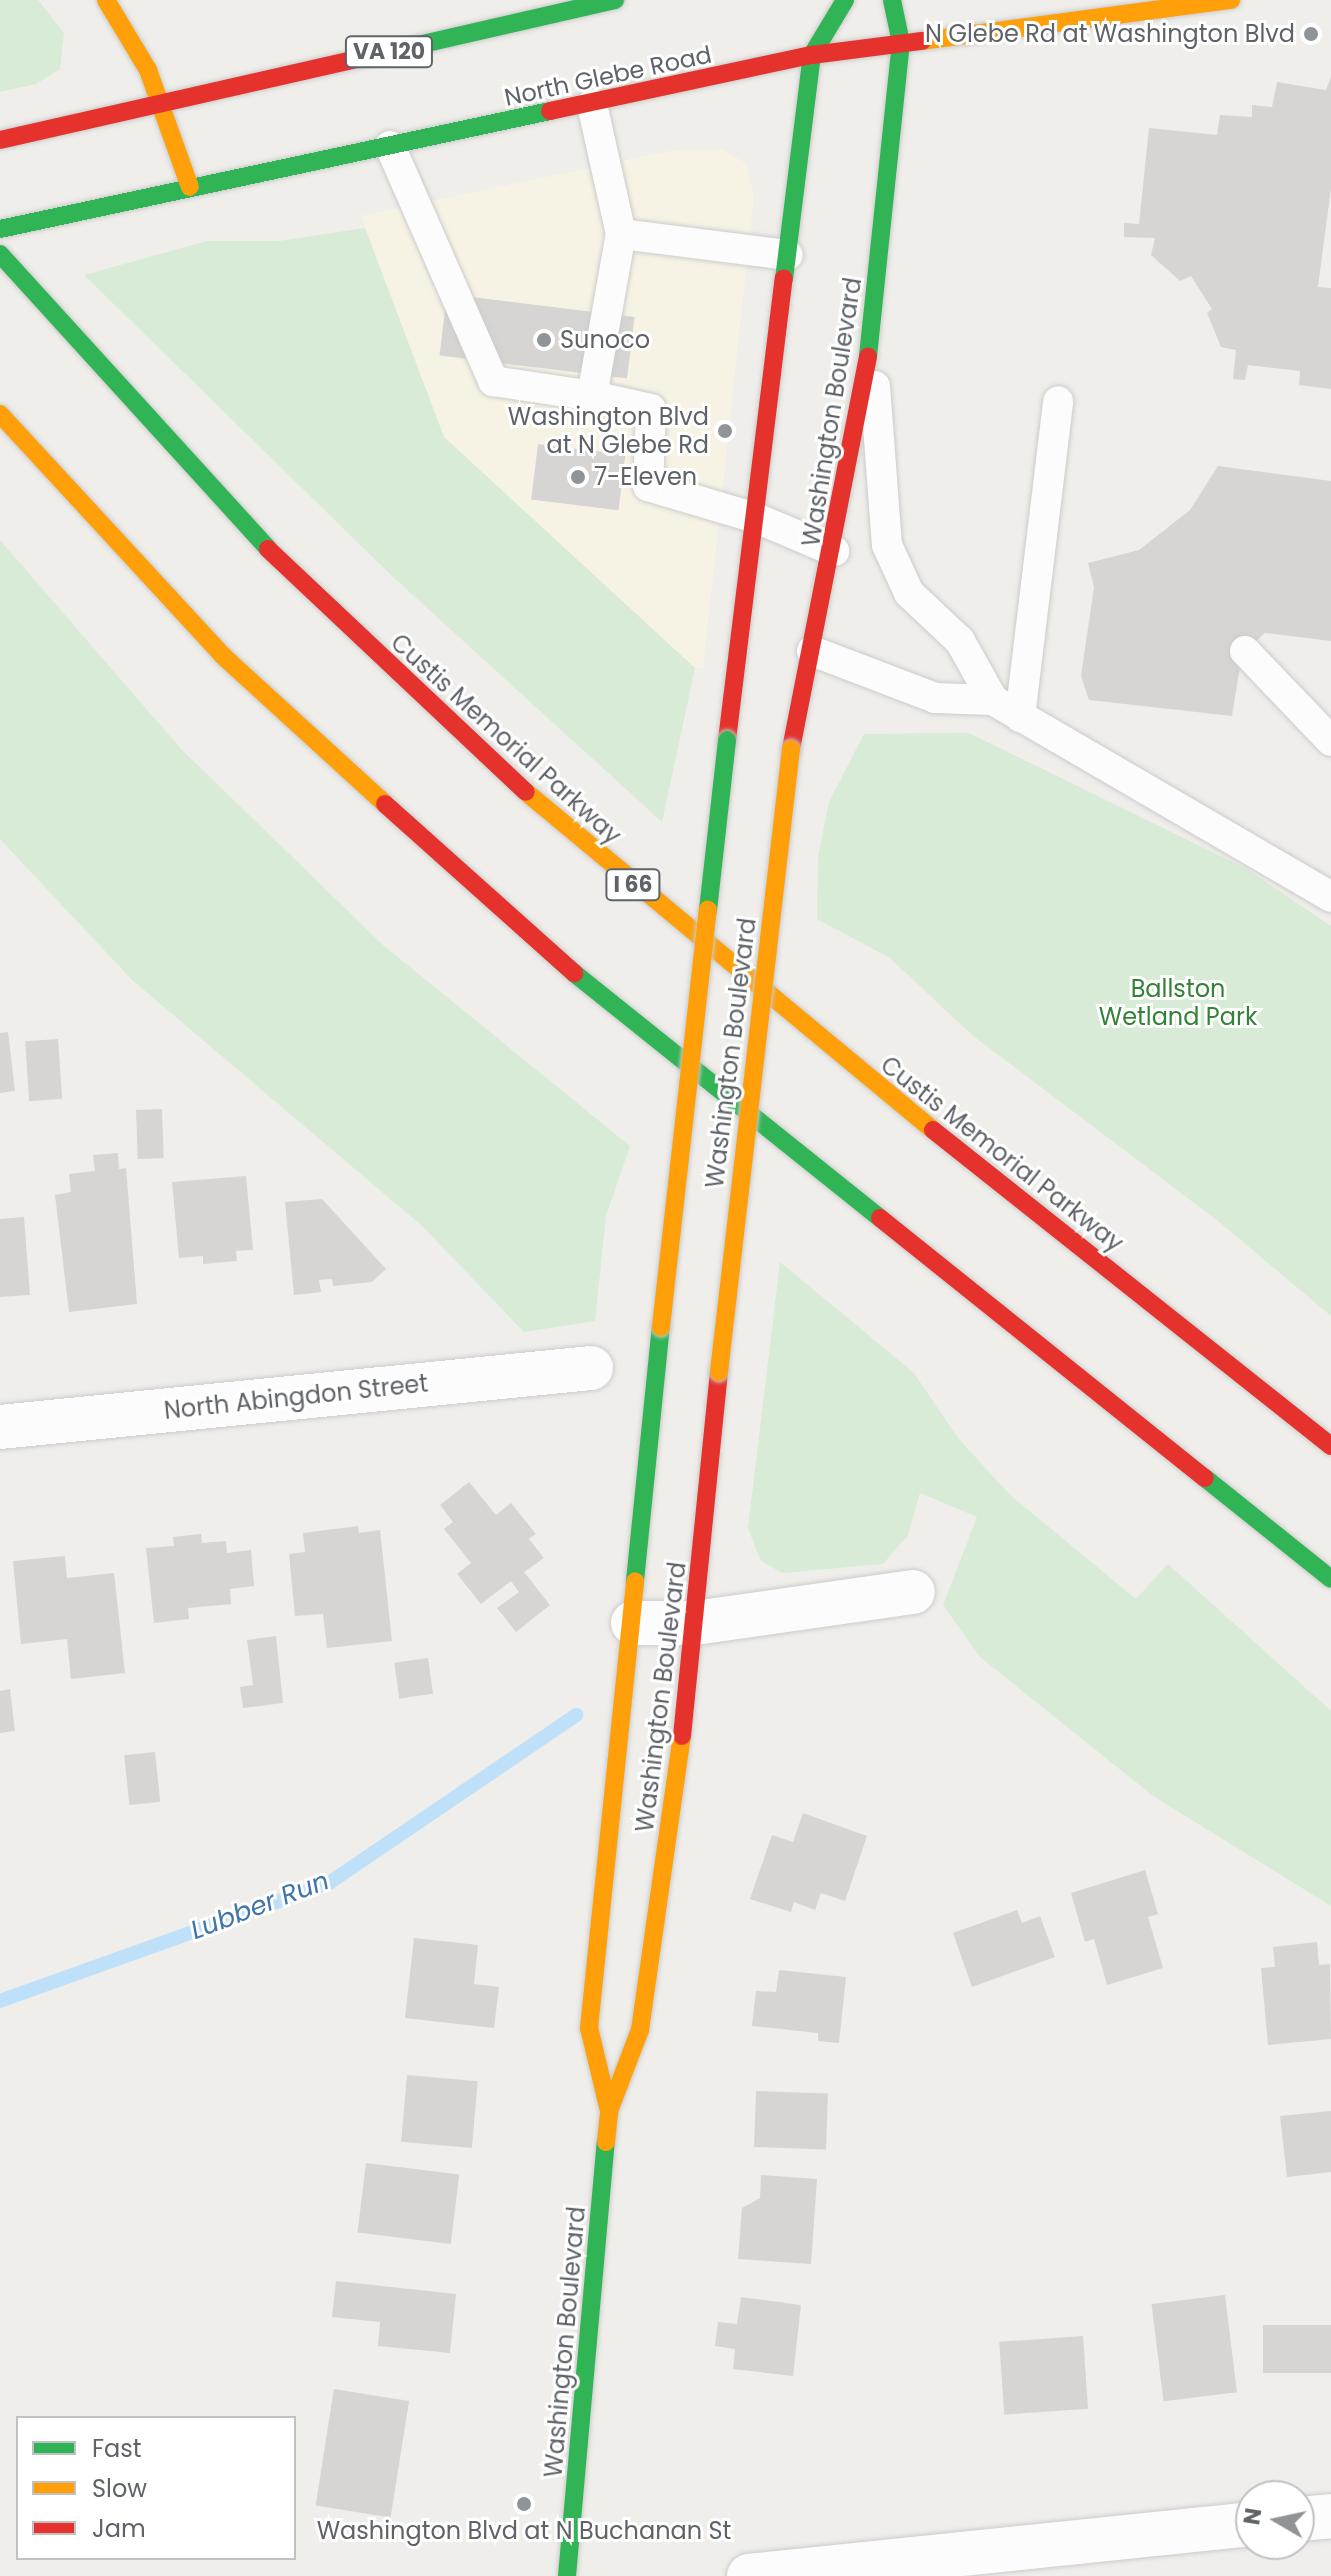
<!DOCTYPE html>
<html>
<head>
<meta charset="utf-8">
<style>
  body { margin:0 }
  #map { position:relative; width:1331px; height:2576px; overflow:hidden; background:#efeeea; font-family:Poppins,sans-serif }
  div>[style] { position:absolute }
  [style*='--x'] { left:calc(var(--x)*1px); top:calc(var(--y)*1px); width:calc(var(--w)*1px); rotate:calc(var(--a)*1deg) }
  .commercial>* { inset:0; background:#f7f3e4 }
  .green>* { inset:0; background:#d8ebd6 }
  .stream>* { height:14px; margin:-7px; padding:0 7px; transform-origin:7px; border-radius:7px; background:#bfe0f9 }
  .building>* { inset:0; background:#d6d5d3; transform-origin:0 0 }
  .roads { filter:drop-shadow(0 0 2px #cbcccc) drop-shadow(0 0 2px #cbcccc) }
  .lane>* { height:30px; margin:-15px; padding:0 15px; transform-origin:15px; border-radius:15px; background:#fdfcfc }
  .street>* { height:44px; margin:-22px; padding:0 22px; transform-origin:22px; border-radius:22px; background:#fdfcfc }
  .fast>* { height:18px; margin:-9px; padding:0 9px; transform-origin:9px; border-radius:9px; background:#30b455 }
  .slow>* { height:18px; margin:-9px; padding:0 9px; transform-origin:9px; border-radius:9px; background:#ff9f0a }
  .jam>* { height:18px; margin:-9px; padding:0 9px; transform-origin:9px; border-radius:9px; background:#e5322d }
  .bridges { filter:drop-shadow(0 0 2px #cacacb) drop-shadow(0 0 2px #cacacb) }
  .fast-bridge>* { height:18px; margin:-9px; padding:0 9px; transform-origin:9px; border-radius:9px; background:#30b455 }
  .slow-bridge>* { height:18px; margin:-9px; padding:0 9px; transform-origin:9px; border-radius:9px; background:#ff9f0a }
  .dots>* { width:22px; height:22px; translate:-50% -50%; box-sizing:border-box; border:4px solid #fff; border-radius:50% }
  span { translate:-50% -50%; white-space:nowrap; text-align:center; line-height:1.15; -webkit-text-stroke:6px #fff; paint-order:stroke }
  .shield-label span { padding:2px 6px; background:#fff; border:2px solid; border-radius:6px; -webkit-text-stroke-width:0 }
  .shield-label { font-size:22px; color:#5f6368; font-weight:700 }
  .poi-label { font-size:24px; color:#5f6368 }
  .right { translate:-100% -50%; text-align:right }
  .left { translate:0 -50%; text-align:left }
  .street-label { font-size:24px; color:#5f6368 }
  .park-label { font-size:24px; color:#348238 }
  .water-label { font-size:26px; color:#4174aa; font-style:italic }
  .legend { position:absolute; left:16px; top:2416px; width:280px; height:144px; box-sizing:border-box; background:#fff; border:2px solid #bfc1c3; margin:0; padding:10px 14px; list-style:none; font-size:24px; color:#5f6368 }
  .legend li { display:flex; align-items:center; gap:16px; height:40px }
  .legend b { width:40px; border:2px solid #bfc1c3 }
  .north { position:absolute; left:1235px; top:2480px; width:80px; height:80px; box-sizing:border-box; background:#fff; border:2px solid #bfc1c3; border-radius:50%; rotate:279deg; font-size:22px; font-weight:700; line-height:32px; text-align:center; color:#5f6368 }
  .north::after { content:''; display:block; margin:auto; width:28px; height:36px; background:#919496; clip-path:polygon(50% 0,100% 100%,50% 72%,0 100%) }
</style>
</head>
<body>
<div id="map">
  <div class="commercial">
    <div style="clip-path:polygon(722px 149px,745px 163px,754px 196px,703px 668px,695px 668px,444px 437px,361px 216px,675px 150px)"></div>
  </div>
  <div class="green">
    <div style="clip-path:polygon(0 0,38px 0,64px 33px,60px 69px,36px 84px,0 92px)"></div>
    <div style="clip-path:polygon(365px 228px,444px 437px,695px 668px,662px 822px,392px 576px,84px 275px,207px 241px,279px 241px)"></div>
    <div style="clip-path:polygon(0 540px,181px 749px,383px 945px,630px 1146px,606px 1216px,595px 1321px,524px 1332px,421px 1225px,132px 980px,0 839px)"></div>
    <div style="clip-path:polygon(969px 733px,1245px 868px,1331px 926px,1331px 1316px,1218px 1221px,972px 1035px,890px 958px,817px 919px,818px 857px,829px 802px,864px 734px)"></div>
    <div style="clip-path:polygon(780px 1262px,914px 1373px,958px 1438px,1010px 1495px,1136px 1599px,1168px 1564px,1331px 1711px,1331px 1906px,1153px 1796px,980px 1657px,943px 1605px,977px 1517px,920px 1493px,908px 1535px,883px 1564px,782px 1573px,760px 1560px,748px 1528px)"></div>
  </div>
  <div class="stream">
    <div style="--x:0;--y:2001;--w:350;--a:-19.7"></div>
    <div style="--x:329;--y:1883;--w:299;--a:-34.2"></div>
  </div>
  <div class="building">
    <div style="clip-path:polygon(1331px 77px,1331px 188px,1318px 287px,1331px 288px,1331px 389px,1299px 385px,1300px 371px,1248px 365px,1245px 380px,1233px 379px,1236px 350px,1221px 347px,1207px 313px,1212px 309px,1191px 276px,1180px 281px,1151px 255px,1155px 238px,1124px 237px,1124px 223px,1139px 224px,1149px 128px,1217px 135px,1220px 115px,1252px 117px,1252px 105px,1272px 107px,1277px 82px,1326px 90px)"></div>
    <div style="left:447px;top:294px;width:189px;height:62px;rotate:7deg"></div>
    <div style="left:538px;top:444px;width:88px;height:56px;rotate:7deg"></div>
    <div style="clip-path:polygon(1218px 466px,1331px 481px,1331px 641px,1265px 633px,1242px 654px,1232px 716px,1089px 700px,1081px 676px,1094px 587px,1088px 563px,1139px 550px,1190px 510px)"></div>
    <div style="clip-path:polygon(8px 1032px,15px 1091px,0 1093px,0 1033px)"></div>
    <div style="left:58px;top:1039px;width:60px;height:33px;rotate:86deg"></div>
    <div style="left:162px;top:1109px;width:49px;height:26px;rotate:88deg"></div>
    <div style="clip-path:polygon(118px 1153px,119px 1169px,126px 1168px,137px 1304px,69px 1312px,55px 1195px,71px 1192px,69px 1174px,95px 1171px,93px 1155px)"></div>
    <div style="clip-path:polygon(246px 1176px,253px 1250px,236px 1251px,237px 1261px,203px 1264px,203px 1256px,179px 1258px,172px 1182px)"></div>
    <div style="clip-path:polygon(322px 1199px,386px 1269px,372px 1282px,333px 1286px,332px 1279px,319px 1280px,321px 1292px,294px 1295px,285px 1202px)"></div>
    <div style="clip-path:polygon(24px 1217px,30px 1295px,0 1297px,0 1219px)"></div>
    <div style="clip-path:polygon(469px 1482px,496px 1515px,511px 1503px,536px 1534px,529px 1539px,544px 1558px,524px 1572px,550px 1605px,516px 1632px,497px 1608px,519px 1592px,511px 1581px,481px 1604px,457px 1574px,471px 1563px,444px 1529px,453px 1522px,440px 1505px)"></div>
    <div style="clip-path:polygon(358px 1526px,359px 1533px,380px 1530px,392px 1641px,327px 1648px,323px 1614px,295px 1616px,289px 1554px,305px 1552px,303px 1533px)"></div>
    <div style="clip-path:polygon(201px 1534px,202px 1543px,226px 1541px,227px 1553px,251px 1550px,254px 1586px,230px 1589px,231px 1604px,188px 1608px,189px 1619px,154px 1623px,146px 1548px,174px 1546px,173px 1537px)"></div>
    <div style="clip-path:polygon(65px 1556px,67px 1578px,114px 1573px,125px 1673px,71px 1679px,67px 1639px,21px 1644px,13px 1561px)"></div>
    <div style="clip-path:polygon(276px 1636px,283px 1703px,243px 1708px,240px 1687px,253px 1685px,247px 1640px)"></div>
    <div style="left:428px;top:1658px;width:36px;height:34px;rotate:82deg"></div>
    <div style="clip-path:polygon(10px 1689px,15px 1731px,0 1733px,0 1691px)"></div>
    <div style="left:155px;top:1752px;width:50px;height:31px;rotate:84deg"></div>
    <div style="clip-path:polygon(803px 1813px,867px 1836px,845px 1901px,821px 1893px,815px 1910px,794px 1902px,791px 1912px,750px 1899px,772px 1835px,793px 1842px)"></div>
    <div style="clip-path:polygon(1145px 1870px,1158px 1914px,1148px 1917px,1163px 1968px,1107px 1985px,1094px 1939px,1085px 1942px,1071px 1893px)"></div>
    <div style="clip-path:polygon(1017px 1910px,1022px 1923px,1040px 1916px,1055px 1957px,972px 1987px,953px 1933px)"></div>
    <div style="clip-path:polygon(414px 1938px,478px 1945px,474px 1984px,499px 1987px,494px 2028px,405px 2018px)"></div>
    <div style="clip-path:polygon(1317px 1942px,1319px 1965px,1330px 1964px,1331px 2039px,1268px 2045px,1261px 1968px,1275px 1967px,1273px 1947px)"></div>
    <div style="clip-path:polygon(779px 1970px,846px 1977px,839px 2043px,818px 2041px,818px 2033px,752px 2026px,756px 1991px,776px 1992px)"></div>
    <div style="left:407px;top:2075px;width:71px;height:67px;rotate:5deg"></div>
    <div style="left:756px;top:2091px;width:72px;height:56px;rotate:2deg"></div>
    <div style="clip-path:polygon(1331px 2111px,1331px 2172px,1287px 2177px,1280px 2116px)"></div>
    <div style="left:366px;top:2163px;width:94px;height:70px;rotate:7deg"></div>
    <div style="clip-path:polygon(761px 2175px,817px 2179px,811px 2264px,738px 2259px,742px 2208px,760px 2198px)"></div>
    <div style="clip-path:polygon(336px 2281px,456px 2294px,450px 2353px,378px 2346px,380px 2322px,332px 2317px)"></div>
    <div style="left:1225px;top:2295px;width:98px;height:74px;rotate:83deg"></div>
    <div style="clip-path:polygon(741px 2297px,801px 2305px,793px 2376px,733px 2369px,735px 2349px,715px 2346px,718px 2322px,737px 2324px)"></div>
    <div style="left:1331px;top:2325px;width:48px;height:68px;rotate:90deg"></div>
    <div style="left:1083px;top:2336px;width:73px;height:84px;rotate:86deg"></div>
    <div style="left:334px;top:2389px;width:76px;height:118px;rotate:9deg"></div>
  </div>
  <div class="roads">
    <div class="lane">
      <div style="--x:390;--y:146;--w:257;--a:66.3"></div>
      <div style="--x:493;--y:381;--w:100;--a:8.6"></div>
      <div style="--x:592;--y:396;--w:165;--a:-79.9"></div>
      <div style="--x:621;--y:234;--w:133;--a:-102.6"></div>
      <div style="--x:621;--y:234;--w:168;--a:7.2"></div>
      <div style="--x:875;--y:386;--w:159;--a:85.7"></div>
      <div style="--x:887;--y:545;--w:53;--a:65.4"></div>
      <div style="--x:909;--y:593;--w:70;--a:43.3"></div>
      <div style="--x:960;--y:641;--w:68;--a:60.8"></div>
      <div style="--x:993;--y:700;--w:391;--a:30.2"></div>
      <div style="--x:592;--y:396;--w:60;--a:12.4"></div>
      <div style="--x:651;--y:409;--w:77;--a:92.2"></div>
      <div style="--x:648;--y:486;--w:113;--a:16.5"></div>
      <div style="--x:756;--y:518;--w:85;--a:22.9"></div>
      <div style="--x:812;--y:651;--w:132;--a:20.9"></div>
      <div style="--x:935;--y:698;--w:58;--a:2"></div>
      <div style="--x:1245;--y:651;--w:124;--a:46.3"></div>
      <div style="--x:1020;--y:717;--w:318;--a:-83.1"></div>
    </div>
    <div class="street">
      <div style="--x:0;--y:1427;--w:594;--a:-5.7"></div>
      <div style="--x:633;--y:1623;--w:62;--a:0"></div>
      <div style="--x:695;--y:1623;--w:220;--a:-8.1"></div>
      <div style="--x:1299;--y:2519;--w:32;--a:-5"></div>
      <div style="--x:749;--y:2576;--w:505;--a:-5.91"></div>
    </div>
    <div class="fast">
      <div style="--x:392;--y:51;--w:229;--a:-12.9"></div>
      <div style="--x:0;--y:229;--w:563;--a:-12.11"></div>
      <div style="--x:0;--y:254;--w:399;--a:47.7"></div>
      <div style="--x:784;--y:279;--w:226;--a:-82.9"></div>
      <div style="--x:812;--y:55;--w:64;--a:-59"></div>
      <div style="--x:868;--y:356;--w:315;--a:-84"></div>
      <div style="--x:901;--y:43;--w:44;--a:-101.8"></div>
      <div style="--x:574;--y:973;--w:392;--a:38.7"></div>
      <div style="--x:1205;--y:1478;--w:161;--a:38.7"></div>
      <div style="--x:635;--y:1581;--w:255;--a:-84.2"></div>
      <div style="--x:567;--y:2576;--w:436;--a:-84.9"></div>
    </div>
    <div class="slow">
      <div style="--x:106;--y:0;--w:82;--a:59"></div>
      <div style="--x:148;--y:70;--w:124;--a:70.3"></div>
      <div style="--x:922;--y:41;--w:312;--a:-7.6"></div>
      <div style="--x:0;--y:414;--w:328;--a:47.3"></div>
      <div style="--x:222;--y:655;--w:221;--a:42.4"></div>
      <div style="--x:526;--y:792;--w:529;--a:39.71"></div>
      <div style="--x:609;--y:2111;--w:85;--a:-103.5"></div>
      <div style="--x:589;--y:2028;--w:449;--a:-84.1"></div>
      <div style="--x:606;--y:2142;--w:31;--a:-84"></div>
      <div style="--x:609;--y:2111;--w:87;--a:-69.1"></div>
      <div style="--x:640;--y:2030;--w:297;--a:-81.9"></div>
    </div>
    <div class="jam">
      <div style="--x:550;--y:111;--w:268;--a:-12.1"></div>
      <div style="--x:812;--y:55;--w:111;--a:-7.3"></div>
      <div style="--x:0;--y:140;--w:402;--a:-12.8"></div>
      <div style="--x:268;--y:549;--w:354;--a:43.3"></div>
      <div style="--x:727;--y:740;--w:465;--a:-83"></div>
      <div style="--x:791;--y:749;--w:400;--a:-78.9"></div>
      <div style="--x:385;--y:804;--w:254;--a:41.8"></div>
      <div style="--x:933;--y:1130;--w:508;--a:38.45"></div>
      <div style="--x:880;--y:1218;--w:416;--a:38.7"></div>
      <div style="--x:682;--y:1736;--w:366;--a:-84.2"></div>
    </div>
  </div>
  <div class="bridges">
    <div class="fast-bridge">
      <div style="--x:708;--y:910;--w:171;--a:-83.6"></div>
    </div>
    <div class="slow-bridge">
      <div style="--x:661;--y:1327;--w:420;--a:-83.6"></div>
      <div style="--x:719;--y:1372;--w:627;--a:-83.41"></div>
    </div>
  </div>
  <div class="dots">
    <div style="left:1311px;top:34px;background:#919496"></div>
    <div style="left:544px;top:340px;background:#919496"></div>
    <div style="left:725px;top:431px;background:#919496"></div>
    <div style="left:578px;top:477px;background:#919496"></div>
    <div style="left:524px;top:2504px;background:#919496"></div>
  </div>
  <div class="shield-label">
    <span style="left:389px;top:52px">VA 120</span>
    <span style="left:633px;top:885px">I 66</span>
  </div>
  <div class="poi-label">
    <span class="right" style="left:1295px;top:34px">N Glebe Rd at Washington Blvd</span>
    <span class="left" style="left:560px;top:340px">Sunoco</span>
    <span class="right" style="left:709px;top:431px">Washington Blvd<br>at N Glebe Rd</span>
    <span class="left" style="left:594px;top:477px">7-Eleven</span>
    <span style="left:524px;top:2531px">Washington Blvd at N Buchanan St</span>
  </div>
  <div class="street-label">
    <span style="left:608px;top:76px;rotate:-12deg">North Glebe Road</span>
    <span style="left:832px;top:412px;rotate:-81deg">Washington Boulevard</span>
    <span style="left:506px;top:739px;rotate:42deg">Custis Memorial Parkway</span>
    <span style="left:731px;top:1053px;rotate:-83deg">Washington Boulevard</span>
    <span style="left:1002px;top:1154px;rotate:38deg">Custis Memorial Parkway</span>
    <span style="left:296px;top:1397px;rotate:-6deg">North Abingdon Street</span>
    <span style="left:661px;top:1697px;rotate:-83deg">Washington Boulevard</span>
    <span style="left:565px;top:2342px;rotate:-85deg">Washington Boulevard</span>
  </div>
  <div class="park-label">
    <span style="left:1178px;top:1003px">Ballston<br>Wetland Park</span>
  </div>
  <div class="water-label">
    <span style="left:260px;top:1906px;rotate:-21deg">Lubber Run</span>
  </div>
  <ul class="legend">
  <li><b style="height:10px;background:#30b455"></b>Fast</li>
  <li><b style="height:10px;background:#ff9f0a"></b>Slow</li>
  <li><b style="height:10px;background:#e5322d"></b>Jam</li>
  </ul>
  <div class="north">N</div>
</div>
</body>
</html>
